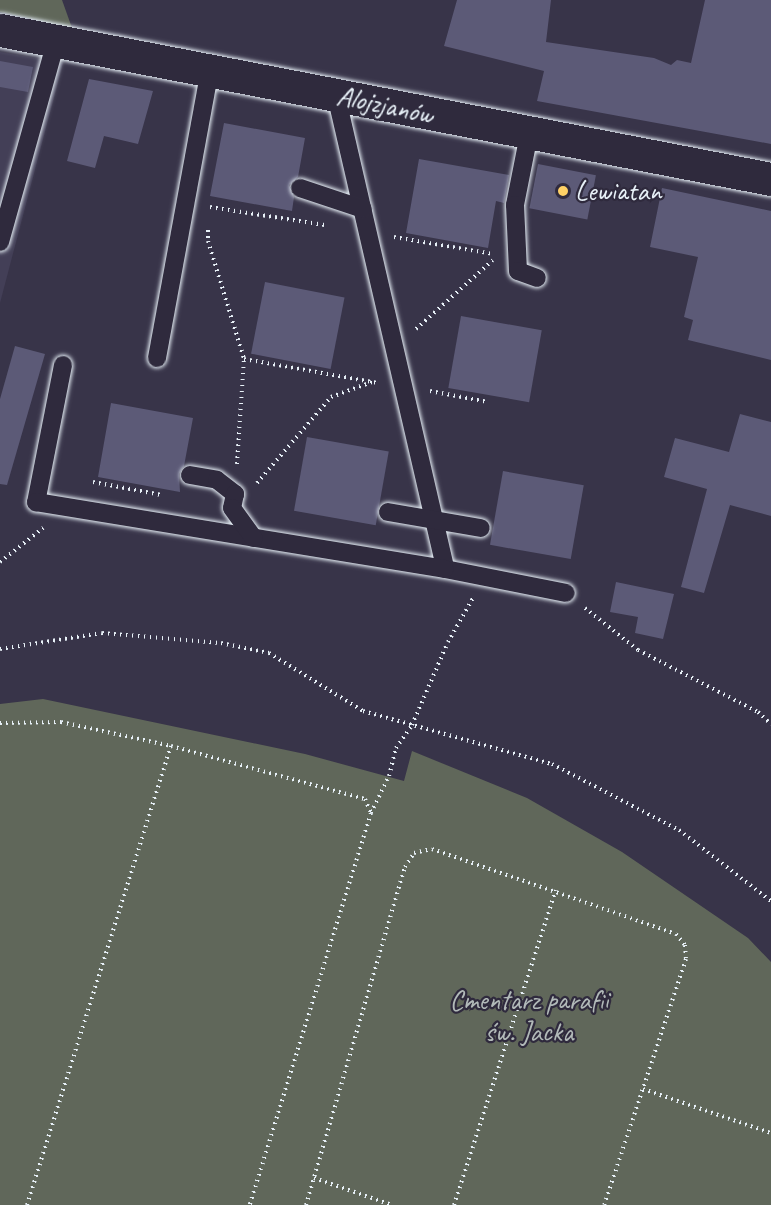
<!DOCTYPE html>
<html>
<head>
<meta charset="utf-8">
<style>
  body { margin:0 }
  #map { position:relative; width:771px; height:1205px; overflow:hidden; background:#383449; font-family:Caveat,sans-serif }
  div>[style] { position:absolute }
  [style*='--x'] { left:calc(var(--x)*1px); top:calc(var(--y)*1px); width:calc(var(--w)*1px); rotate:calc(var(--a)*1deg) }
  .built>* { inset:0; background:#433f57 }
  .green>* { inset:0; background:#60675a }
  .building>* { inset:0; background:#5c5a77; transform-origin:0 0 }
  .path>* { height:4px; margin-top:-2px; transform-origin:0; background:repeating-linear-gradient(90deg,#e8f1f8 0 1.5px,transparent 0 6px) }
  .roads { filter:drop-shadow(0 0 2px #e8f1f8) drop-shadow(0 0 2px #e8f1f8) }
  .service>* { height:18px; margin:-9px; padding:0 9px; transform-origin:9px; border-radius:9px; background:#2f2a3d }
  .minor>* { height:33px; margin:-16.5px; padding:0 16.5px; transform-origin:16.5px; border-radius:16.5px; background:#2f2a3d }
  .dots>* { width:16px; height:16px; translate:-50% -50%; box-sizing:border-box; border:3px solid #2f2a3d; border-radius:50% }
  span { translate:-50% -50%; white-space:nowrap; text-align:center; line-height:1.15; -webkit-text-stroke:4.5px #2f2a3d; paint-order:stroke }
  .street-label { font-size:28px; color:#e8f1f8 }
  .poi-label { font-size:28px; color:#e8f1f8 }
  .left { translate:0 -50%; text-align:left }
  .park-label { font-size:28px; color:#b2bab9 }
</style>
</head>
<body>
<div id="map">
  <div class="built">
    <div style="clip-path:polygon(0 52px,63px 63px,0 303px)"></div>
  </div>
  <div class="green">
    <div style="clip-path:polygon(0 0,62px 0,72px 28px,0 12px)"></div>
    <div style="clip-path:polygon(43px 699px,305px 754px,404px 781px,412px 751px,527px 798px,622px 852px,748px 938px,771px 962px,771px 1205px,0 1205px,0 704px)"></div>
  </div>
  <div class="building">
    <div style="clip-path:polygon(457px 0,551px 0,546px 42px,654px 58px,671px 65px,677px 60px,691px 63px,705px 0,771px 0,771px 144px,537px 101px,544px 71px,444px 46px)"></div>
    <div style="clip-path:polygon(0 61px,33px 67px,28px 92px,0 87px)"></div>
    <div style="clip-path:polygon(89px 79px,153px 91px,138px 144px,104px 136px,95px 168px,67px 161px)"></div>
    <div style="clip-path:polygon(224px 123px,305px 138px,298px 177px,289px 185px,294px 197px,292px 211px,210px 196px)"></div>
    <div style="clip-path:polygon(419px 159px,509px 175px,504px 203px,496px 201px,488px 248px,406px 233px)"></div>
    <div style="left:538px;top:164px;width:59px;height:45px;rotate:11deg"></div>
    <div style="clip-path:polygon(662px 188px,771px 211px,771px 360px,688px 340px,693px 320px,684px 317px,698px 257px,650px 247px)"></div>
    <div style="left:265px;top:282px;width:81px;height:73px;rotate:11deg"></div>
    <div style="left:461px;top:316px;width:82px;height:73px;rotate:10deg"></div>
    <div style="clip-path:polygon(15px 346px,45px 354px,7px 485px,0 484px,0 399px)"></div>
    <div style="clip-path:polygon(111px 403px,193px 418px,184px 466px,179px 474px,180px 492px,98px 477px)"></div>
    <div style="clip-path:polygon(740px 414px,771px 422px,771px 516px,730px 505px,704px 593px,681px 587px,707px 489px,664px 477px,675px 438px,729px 452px)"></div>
    <div style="left:307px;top:437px;width:83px;height:75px;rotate:10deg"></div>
    <div style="left:503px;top:471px;width:82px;height:75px;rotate:10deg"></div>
    <div style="clip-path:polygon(616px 582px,674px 594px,663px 639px,635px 633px,638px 617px,610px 612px)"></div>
  </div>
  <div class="path">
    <div style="--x:210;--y:207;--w:116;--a:8.9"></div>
    <div style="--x:208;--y:230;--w:11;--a:90"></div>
    <div style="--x:208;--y:241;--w:123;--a:73"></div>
    <div style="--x:244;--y:359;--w:136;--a:10.2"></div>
    <div style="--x:394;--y:237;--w:100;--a:9.7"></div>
    <div style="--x:416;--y:329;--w:103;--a:-41.9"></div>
    <div style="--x:430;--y:391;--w:59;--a:10.7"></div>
    <div style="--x:237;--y:464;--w:105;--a:-86.2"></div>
    <div style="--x:93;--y:482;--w:70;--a:10.7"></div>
    <div style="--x:257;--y:483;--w:113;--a:-49.3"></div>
    <div style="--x:331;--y:397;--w:44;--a:-20.1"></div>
    <div style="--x:0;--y:562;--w:55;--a:-38.3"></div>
    <div style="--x:585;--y:608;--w:68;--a:38.4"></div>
    <div style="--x:638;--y:650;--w:135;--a:27.3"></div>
    <div style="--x:758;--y:712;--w:18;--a:43"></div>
    <div style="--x:0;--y:649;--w:103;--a:-8.9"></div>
    <div style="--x:102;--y:633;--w:119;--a:4.8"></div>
    <div style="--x:221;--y:643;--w:49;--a:11.8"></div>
    <div style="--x:269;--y:653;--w:110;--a:31.7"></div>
    <div style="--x:363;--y:711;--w:196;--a:15.7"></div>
    <div style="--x:552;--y:764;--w:143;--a:27.5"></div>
    <div style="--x:679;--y:830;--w:116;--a:37.7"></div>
    <div style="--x:0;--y:723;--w:61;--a:-0.9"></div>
    <div style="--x:61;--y:722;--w:113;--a:12.3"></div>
    <div style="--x:171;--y:746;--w:201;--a:15.3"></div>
    <div style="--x:365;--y:799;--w:15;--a:67"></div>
    <div style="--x:371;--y:813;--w:410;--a:107.2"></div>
    <div style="--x:371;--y:813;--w:41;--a:-64.1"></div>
    <div style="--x:389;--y:776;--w:29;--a:-76"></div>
    <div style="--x:396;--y:748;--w:28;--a:-55"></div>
    <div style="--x:412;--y:725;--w:90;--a:-66.6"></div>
    <div style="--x:448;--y:642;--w:51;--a:-60.4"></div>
    <div style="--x:643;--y:1089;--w:135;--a:19"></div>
    <div style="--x:314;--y:1178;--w:83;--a:19.1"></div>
    <div style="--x:27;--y:1205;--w:481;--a:-72.6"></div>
    <div style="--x:306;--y:1205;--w:352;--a:-73.7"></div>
    <div style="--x:405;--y:867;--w:17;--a:-57"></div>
    <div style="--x:414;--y:853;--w:18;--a:-13"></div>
    <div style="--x:432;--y:849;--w:258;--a:19.2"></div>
    <div style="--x:676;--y:934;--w:14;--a:51"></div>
    <div style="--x:685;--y:945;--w:14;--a:86"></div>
    <div style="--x:686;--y:959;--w:259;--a:108.4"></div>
    <div style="--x:454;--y:1205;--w:331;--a:-72.1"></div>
  </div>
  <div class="roads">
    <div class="service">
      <div style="--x:336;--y:95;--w:486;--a:77"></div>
      <div style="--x:445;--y:569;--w:123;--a:11.2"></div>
      <div style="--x:529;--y:134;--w:72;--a:101.2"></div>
      <div style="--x:515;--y:205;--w:66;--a:87.4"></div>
      <div style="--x:518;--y:271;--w:20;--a:20"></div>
      <div style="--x:300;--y:188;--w:66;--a:18.4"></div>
      <div style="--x:0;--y:242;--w:209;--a:-74.4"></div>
      <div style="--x:157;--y:358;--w:293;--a:-79.6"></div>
      <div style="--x:63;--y:365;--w:140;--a:101.1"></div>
      <div style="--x:36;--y:502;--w:414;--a:9.3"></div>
      <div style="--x:190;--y:475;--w:27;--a:10"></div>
      <div style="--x:217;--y:480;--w:23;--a:38"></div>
      <div style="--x:235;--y:494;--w:14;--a:102"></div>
      <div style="--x:232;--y:508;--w:37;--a:54"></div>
      <div style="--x:388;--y:512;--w:94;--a:9.8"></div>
    </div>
    <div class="minor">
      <div style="--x:0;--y:30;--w:785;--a:10.94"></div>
    </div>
  </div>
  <div class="dots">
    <div style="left:563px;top:191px;background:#ffd166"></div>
  </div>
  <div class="street-label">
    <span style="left:385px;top:105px;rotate:12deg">Alojzjanów</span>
  </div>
  <div class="poi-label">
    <span class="left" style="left:575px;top:191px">Lewiatan</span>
  </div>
  <div class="park-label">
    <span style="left:529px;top:1016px">Cmentarz parafii<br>św. Jacka</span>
  </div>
</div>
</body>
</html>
